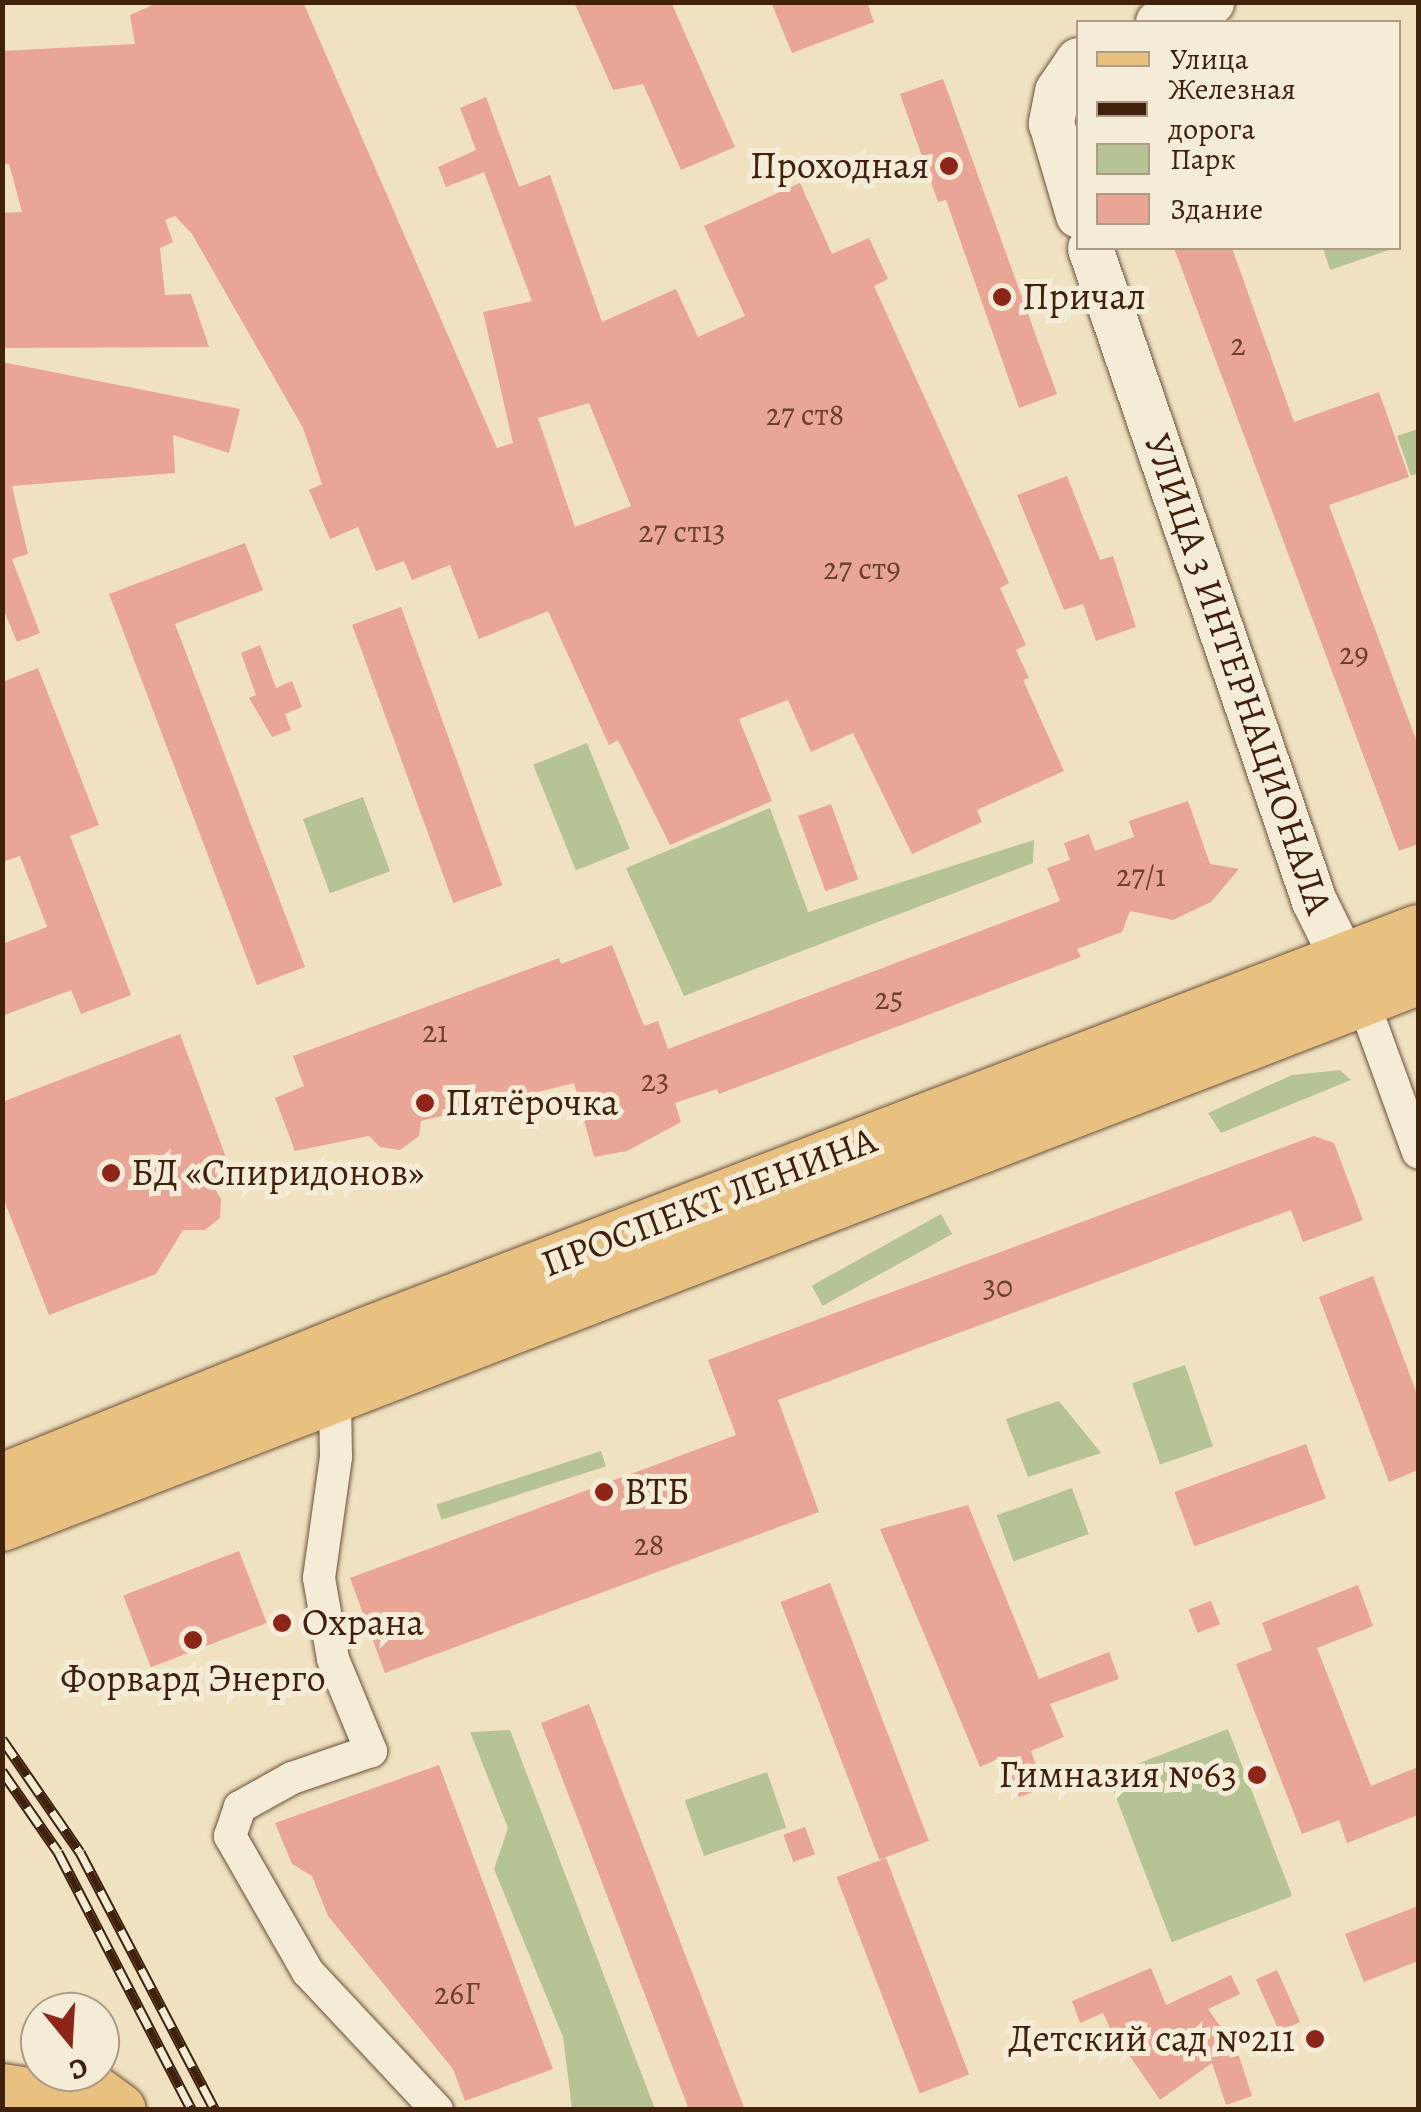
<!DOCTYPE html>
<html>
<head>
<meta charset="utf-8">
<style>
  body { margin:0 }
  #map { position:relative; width:1421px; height:2112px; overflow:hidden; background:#f0e2c1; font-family:Alegreya,serif }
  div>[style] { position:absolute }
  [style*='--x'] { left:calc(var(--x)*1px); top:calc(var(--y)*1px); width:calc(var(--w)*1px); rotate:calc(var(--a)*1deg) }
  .green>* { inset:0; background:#b6c495; transform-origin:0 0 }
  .building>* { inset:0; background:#e9a595; transform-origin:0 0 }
  .roads { filter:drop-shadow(0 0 2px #6c5139) drop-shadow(0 0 2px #6c5139) }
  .street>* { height:32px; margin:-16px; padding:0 16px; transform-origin:16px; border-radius:16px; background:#f5ecd7 }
  .secondary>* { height:45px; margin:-22.5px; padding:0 22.5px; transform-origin:22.5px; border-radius:22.5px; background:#f5ecd7 }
  .primary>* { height:52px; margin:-26px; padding:0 26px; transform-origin:26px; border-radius:26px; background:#e8c180 }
  .rail>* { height:11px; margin-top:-5.5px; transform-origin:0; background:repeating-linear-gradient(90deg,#f5ecd7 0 22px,#40210c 0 44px); box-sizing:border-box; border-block:2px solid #40210c }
  .dots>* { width:28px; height:28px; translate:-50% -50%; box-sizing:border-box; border:5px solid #f5ecd7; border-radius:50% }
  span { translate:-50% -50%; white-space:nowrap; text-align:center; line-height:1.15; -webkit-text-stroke:10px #f5ecd7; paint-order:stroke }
  .number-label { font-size:32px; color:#6a422e }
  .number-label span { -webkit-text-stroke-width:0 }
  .poi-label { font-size:38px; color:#40210c }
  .right { translate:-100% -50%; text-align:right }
  .left { translate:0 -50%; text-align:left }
  .street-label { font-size:38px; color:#40210c }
  .frame { position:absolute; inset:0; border:5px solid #40210c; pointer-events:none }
  .legend { position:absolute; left:1076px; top:20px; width:325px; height:230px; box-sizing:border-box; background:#f5ecd7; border:2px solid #ad9b86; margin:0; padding:12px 18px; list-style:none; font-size:30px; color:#40210c }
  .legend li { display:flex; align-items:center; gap:20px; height:50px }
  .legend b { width:50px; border:2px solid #ad9b86 }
  .north { position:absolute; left:20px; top:1992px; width:100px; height:100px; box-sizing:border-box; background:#f5ecd7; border:2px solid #ad9b86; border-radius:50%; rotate:162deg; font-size:28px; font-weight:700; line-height:40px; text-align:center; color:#40210c }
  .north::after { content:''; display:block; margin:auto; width:35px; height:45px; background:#8f2418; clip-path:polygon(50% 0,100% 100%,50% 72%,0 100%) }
</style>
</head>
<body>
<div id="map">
  <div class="green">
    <div style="clip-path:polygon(1323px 248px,1395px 248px,1330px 270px)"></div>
    <div style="clip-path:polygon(1418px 429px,1418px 473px,1411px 476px,1397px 436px)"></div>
    <div style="left:587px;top:743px;width:114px;height:58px;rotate:68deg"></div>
    <div style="left:363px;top:797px;width:79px;height:64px;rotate:70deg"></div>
    <div style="clip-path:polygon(770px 808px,808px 912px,1034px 840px,1033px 863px,684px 996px,626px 868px)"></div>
    <div style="clip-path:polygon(1340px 1070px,1351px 1080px,1221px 1133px,1208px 1113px,1292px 1075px)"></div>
    <div style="left:941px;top:1214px;width:23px;height:148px;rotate:61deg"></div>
    <div style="left:1185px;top:1365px;width:86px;height:56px;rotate:71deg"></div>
    <div style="clip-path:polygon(1059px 1401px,1101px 1453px,1028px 1477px,1006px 1419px)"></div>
    <div style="left:601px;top:1451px;width:16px;height:173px;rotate:72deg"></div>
    <div style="left:1072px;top:1488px;width:49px;height:80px;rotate:70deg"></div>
    <div style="left:1228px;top:1729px;width:179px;height:129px;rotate:69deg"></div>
    <div style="clip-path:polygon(510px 1730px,655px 2109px,572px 2109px,563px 2037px,494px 1869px,508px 1828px,470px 1732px)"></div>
    <div style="left:767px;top:1772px;width:59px;height:87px;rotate:71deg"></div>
  </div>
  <div class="building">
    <div style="clip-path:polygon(evenodd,159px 2px,303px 2px,497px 448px,513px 443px,483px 312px,532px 301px,484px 172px,446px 187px,438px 167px,476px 150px,460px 108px,486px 97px,519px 187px,550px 175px,602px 322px,676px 289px,698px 337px,745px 316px,704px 226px,800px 183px,832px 254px,869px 238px,888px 279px,874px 286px,1009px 583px,1000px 588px,1026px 645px,1016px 650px,1029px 678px,1023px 680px,1064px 771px,977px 810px,982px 822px,912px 854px,853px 733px,811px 752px,788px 700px,739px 719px,772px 801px,670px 845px,618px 740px,609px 745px,548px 611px,479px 639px,450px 565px,412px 580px,404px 561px,376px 571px,358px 527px,330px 539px,309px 490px,322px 484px,303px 428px,192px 234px,175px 216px,165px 220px,173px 242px,160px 248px,165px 295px,191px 294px,209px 347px,2px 348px,2px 213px,22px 212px,9px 164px,2px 164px,2px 51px,135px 44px,130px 15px,159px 2px,589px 403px,631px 506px,575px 527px,538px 418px,589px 403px)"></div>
    <div style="clip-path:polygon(574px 2px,671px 2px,735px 147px,681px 170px,643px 84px,613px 90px)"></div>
    <div style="clip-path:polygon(771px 2px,867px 2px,874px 22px,792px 53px)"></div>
    <div style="clip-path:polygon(943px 79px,1057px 394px,1019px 408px,946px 200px,938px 202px,900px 94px)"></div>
    <div style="clip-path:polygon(1174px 248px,1232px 248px,1294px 422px,1379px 392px,1409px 477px,1329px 505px,1418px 745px,1418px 844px,1399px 851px)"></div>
    <div style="clip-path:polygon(2px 362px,240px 409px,229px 453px,173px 435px,175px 473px,12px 486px,28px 554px,12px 559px,40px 633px,17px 642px,2px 606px)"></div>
    <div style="clip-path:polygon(1067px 476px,1100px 560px,1113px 556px,1136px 627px,1096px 641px,1083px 604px,1064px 610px,1017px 495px)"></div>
    <div style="clip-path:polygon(245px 543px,263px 590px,175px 624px,305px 967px,257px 985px,109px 594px)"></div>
    <div style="left:401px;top:607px;width:296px;height:52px;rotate:70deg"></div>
    <div style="clip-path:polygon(260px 645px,276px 688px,292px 681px,302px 707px,285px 714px,291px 730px,272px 737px,249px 698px,256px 695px,241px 653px)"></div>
    <div style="clip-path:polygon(38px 668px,99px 825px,70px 836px,131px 995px,81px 1014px,71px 990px,2px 1016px,2px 944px,47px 927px,20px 856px,2px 862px,2px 682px)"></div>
    <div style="clip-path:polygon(1188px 801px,1210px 864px,1239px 869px,1211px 902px,1173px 920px,1130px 911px,1122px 932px,1077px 949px,1081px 957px,719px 1094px,717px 1089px,675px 1103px,681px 1122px,627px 1151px,594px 1157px,574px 1083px,421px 1121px,419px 1136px,400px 1150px,380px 1147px,369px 1136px,295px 1151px,275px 1098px,304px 1086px,293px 1056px,559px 958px,561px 964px,612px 945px,644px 1026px,658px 1021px,668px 1049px,1060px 901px,1047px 868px,1070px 860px,1064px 843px,1089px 834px,1095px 851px,1134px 837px,1129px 821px)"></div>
    <div style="left:831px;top:804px;width:80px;height:35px;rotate:70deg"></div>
    <div style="clip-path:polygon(180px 1034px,227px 1160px,212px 1184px,221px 1199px,220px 1218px,205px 1230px,183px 1230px,156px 1274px,49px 1315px,2px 1195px,2px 1102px)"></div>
    <div style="clip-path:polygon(1314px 1136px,1334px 1143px,1363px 1220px,1303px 1242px,1291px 1210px,778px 1400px,819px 1512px,385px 1673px,350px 1578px,736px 1435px,708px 1360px)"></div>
    <div style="clip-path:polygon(1373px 1276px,1418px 1397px,1418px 1470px,1389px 1482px,1319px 1297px)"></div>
    <div style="left:1306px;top:1444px;width:58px;height:140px;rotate:70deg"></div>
    <div style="clip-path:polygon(968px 1505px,1039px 1679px,1109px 1652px,1119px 1679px,1050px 1704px,1064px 1737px,1031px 1751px,1044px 1788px,1019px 1797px,1004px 1756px,980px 1767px,880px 1529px)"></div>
    <div style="left:239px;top:1551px;width:77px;height:124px;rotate:69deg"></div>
    <div style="left:830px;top:1583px;width:276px;height:53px;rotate:69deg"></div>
    <div style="clip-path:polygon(1358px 1585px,1373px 1626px,1317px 1648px,1371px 1786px,1418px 1767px,1418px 1815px,1347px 1843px,1339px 1820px,1302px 1834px,1236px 1664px,1272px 1650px,1262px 1623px)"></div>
    <div style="left:1211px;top:1601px;width:25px;height:24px;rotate:69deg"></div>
    <div style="clip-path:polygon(589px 1704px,626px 1801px,745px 2110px,689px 2110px,541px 1723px)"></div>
    <div style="clip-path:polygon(439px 1765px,553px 2069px,465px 2101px,453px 2069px,328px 1916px,312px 1876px,292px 1864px,275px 1823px)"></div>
    <div style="left:805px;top:1827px;width:29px;height:23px;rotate:70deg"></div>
    <div style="left:886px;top:1858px;width:232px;height:53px;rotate:69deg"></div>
    <div style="clip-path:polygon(1418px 1906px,1418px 1961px,1364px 1982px,1345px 1934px)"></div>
    <div style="clip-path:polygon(1151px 1968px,1166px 2005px,1231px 1975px,1240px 1994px,1208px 2009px,1237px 2050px,1252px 2096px,1226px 2105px,1212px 2063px,1160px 2100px,1127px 2052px,1122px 2055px,1103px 2013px,1080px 2023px,1072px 2001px)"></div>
    <div style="left:1277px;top:1970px;width:57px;height:23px;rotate:66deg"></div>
  </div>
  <div class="roads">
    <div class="street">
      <div style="--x:1363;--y:1001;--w:161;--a:70"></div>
      <div style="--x:335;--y:1400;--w:57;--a:89"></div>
      <div style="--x:336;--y:1457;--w:122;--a:98"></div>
      <div style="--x:319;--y:1578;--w:82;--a:80.2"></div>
      <div style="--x:333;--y:1659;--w:100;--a:67.6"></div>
      <div style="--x:371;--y:1751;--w:83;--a:161.1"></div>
      <div style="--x:292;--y:1778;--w:60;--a:150.9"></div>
      <div style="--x:240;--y:1807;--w:31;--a:109"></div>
      <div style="--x:230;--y:1836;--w:157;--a:60.2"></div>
      <div style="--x:308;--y:1972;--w:189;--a:46.9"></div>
    </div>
    <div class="secondary">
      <div style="--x:1158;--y:22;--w:57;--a:-20.7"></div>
      <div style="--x:1078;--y:60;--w:37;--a:124"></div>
      <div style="--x:1057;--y:91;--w:33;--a:101"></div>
      <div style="--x:1051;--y:123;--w:96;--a:73.6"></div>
      <div style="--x:1090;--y:248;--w:690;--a:71.07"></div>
      <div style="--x:1314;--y:901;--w:102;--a:63.7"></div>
    </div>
    <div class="primary">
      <div style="--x:2;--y:1480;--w:393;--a:-21.9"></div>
      <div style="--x:367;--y:1333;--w:1125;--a:-20.93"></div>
      <div style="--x:2;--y:1525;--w:1518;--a:-21.09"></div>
      <div style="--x:68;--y:2072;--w:64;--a:36.2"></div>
      <div style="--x:2;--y:2090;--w:48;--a:8.5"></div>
      <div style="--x:49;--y:2097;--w:24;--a:33"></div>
    </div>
  </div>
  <div class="rail">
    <div style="--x:2;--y:1739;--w:137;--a:55.4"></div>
    <div style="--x:80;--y:1852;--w:291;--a:62.4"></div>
    <div style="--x:2;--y:1771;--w:98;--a:55.3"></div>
    <div style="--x:58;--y:1852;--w:291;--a:62.6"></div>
  </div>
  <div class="dots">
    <div style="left:949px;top:166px;background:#8f2418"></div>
    <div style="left:1002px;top:297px;background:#8f2418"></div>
    <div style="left:425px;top:1103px;background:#8f2418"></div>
    <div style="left:111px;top:1173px;background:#8f2418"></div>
    <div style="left:604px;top:1492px;background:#8f2418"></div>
    <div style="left:282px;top:1623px;background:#8f2418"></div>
    <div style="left:193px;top:1640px;background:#8f2418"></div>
    <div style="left:1257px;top:1775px;background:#8f2418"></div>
    <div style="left:1315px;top:2039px;background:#8f2418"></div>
  </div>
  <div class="number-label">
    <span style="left:1238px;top:344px">2</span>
    <span style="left:805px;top:414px">27 ст8</span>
    <span style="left:682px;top:531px">27 ст13</span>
    <span style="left:862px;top:568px">27 ст9</span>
    <span style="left:1354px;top:653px">29</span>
    <span style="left:1141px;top:875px">27/1</span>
    <span style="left:889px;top:998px">25</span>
    <span style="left:435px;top:1031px">21</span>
    <span style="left:655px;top:1080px">23</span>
    <span style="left:998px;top:1286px">30</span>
    <span style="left:649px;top:1544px">28</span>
    <span style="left:457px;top:1993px">26Г</span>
  </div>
  <div class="poi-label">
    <span class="right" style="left:929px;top:166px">Проходная</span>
    <span class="left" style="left:1022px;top:297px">Причал</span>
    <span class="left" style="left:445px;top:1103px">Пятёрочка</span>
    <span class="left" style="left:131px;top:1173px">БД «Спиридонов»</span>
    <span class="left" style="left:624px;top:1492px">ВТБ</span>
    <span class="left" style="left:302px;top:1623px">Охрана</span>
    <span style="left:193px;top:1679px">Форвард Энерго</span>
    <span class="right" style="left:1237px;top:1775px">Гимназия №63</span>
    <span class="right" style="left:1295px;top:2039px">Детский сад №211</span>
  </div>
  <div class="street-label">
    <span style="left:1238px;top:674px;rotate:71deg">УЛИЦА 3 ИНТЕРНАЦИОНАЛА</span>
    <span style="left:709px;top:1202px;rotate:-21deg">ПРОСПЕКТ ЛЕНИНА</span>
  </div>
  <div class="frame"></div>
  <ul class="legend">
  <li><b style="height:12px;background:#e8c180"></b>Улица</li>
  <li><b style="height:12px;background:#40210c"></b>Железная дорога</li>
  <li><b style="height:28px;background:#b6c495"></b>Парк</li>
  <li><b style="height:28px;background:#e9a595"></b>Здание</li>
  </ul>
  <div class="north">С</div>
</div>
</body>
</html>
